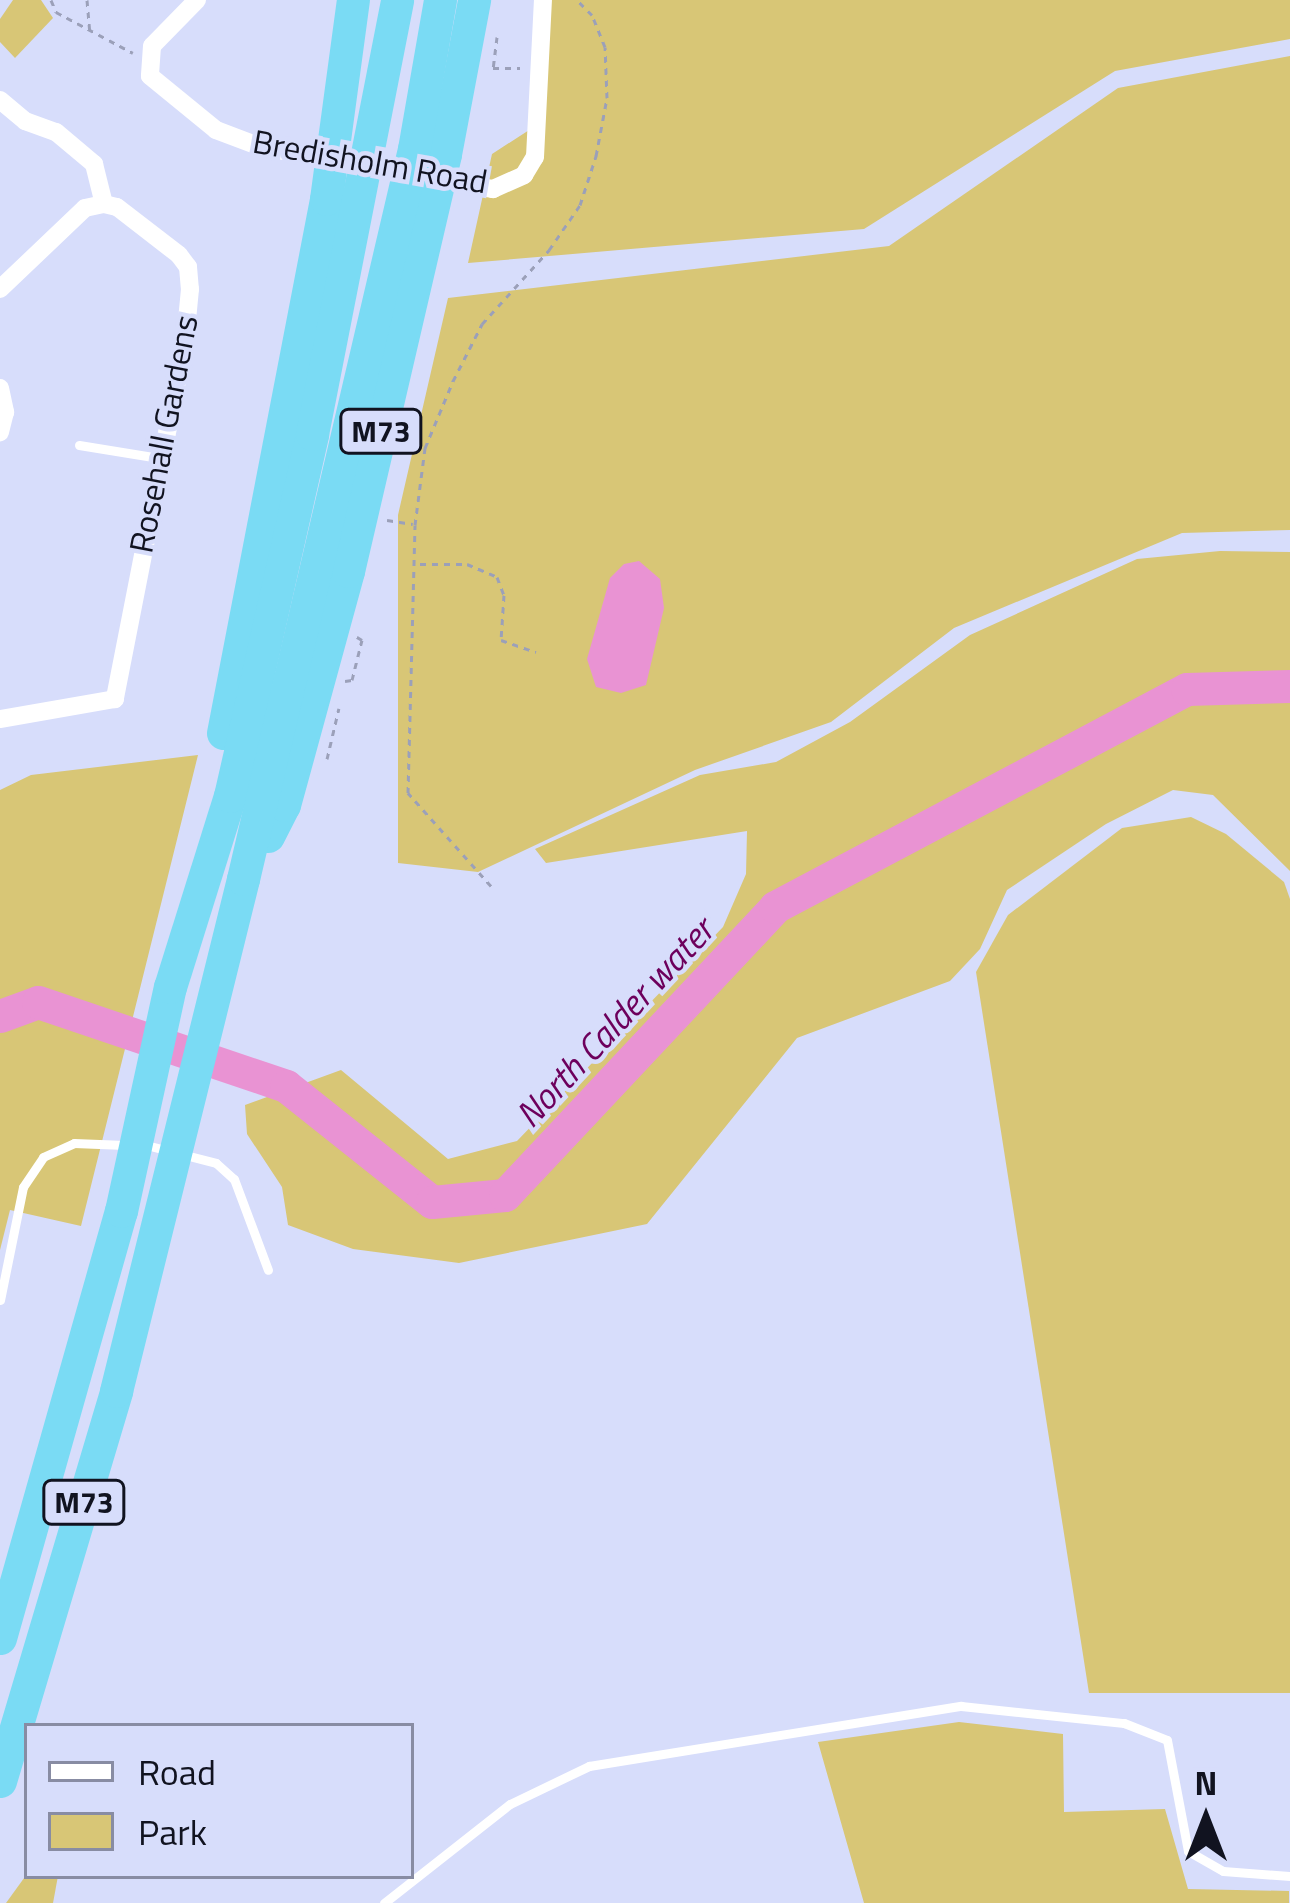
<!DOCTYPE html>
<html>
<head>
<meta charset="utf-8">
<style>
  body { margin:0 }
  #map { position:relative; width:1290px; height:1903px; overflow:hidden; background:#d7ddfb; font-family:"Titillium Web",sans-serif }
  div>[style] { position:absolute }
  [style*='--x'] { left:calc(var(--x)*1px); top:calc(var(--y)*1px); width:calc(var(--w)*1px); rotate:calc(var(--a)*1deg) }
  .green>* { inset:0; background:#d8c676 }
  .water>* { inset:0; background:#e993d3 }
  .river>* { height:33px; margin:-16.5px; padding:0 16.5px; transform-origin:16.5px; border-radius:16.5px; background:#e993d3 }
  .path>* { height:3px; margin-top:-1.5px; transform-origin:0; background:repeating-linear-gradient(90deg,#9ba0b9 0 6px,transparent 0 12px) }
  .lane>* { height:9px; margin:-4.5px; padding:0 4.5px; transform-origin:4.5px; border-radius:4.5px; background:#fff }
  .street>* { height:18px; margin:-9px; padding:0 9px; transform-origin:9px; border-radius:9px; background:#fff }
  .highway>* { height:33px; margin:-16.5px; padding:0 16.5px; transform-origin:16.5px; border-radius:16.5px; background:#7adbf4 }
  span { translate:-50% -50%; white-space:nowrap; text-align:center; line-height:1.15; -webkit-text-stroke:9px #d7ddfb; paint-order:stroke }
  .shield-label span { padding:3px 9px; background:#d7ddfb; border:3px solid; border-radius:9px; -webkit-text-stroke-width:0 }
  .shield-label { font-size:30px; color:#111320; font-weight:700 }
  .street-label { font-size:33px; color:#111320 }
  .water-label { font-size:36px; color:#6d005c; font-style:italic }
  .legend { position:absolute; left:24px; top:1723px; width:390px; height:156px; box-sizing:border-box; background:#d7ddfb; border:3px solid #888ca3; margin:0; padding:15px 21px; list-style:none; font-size:36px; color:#111320 }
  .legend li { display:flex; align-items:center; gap:24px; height:60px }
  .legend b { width:60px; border:3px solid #888ca3 }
  .north { position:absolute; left:1146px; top:1759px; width:120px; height:120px; -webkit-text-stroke:9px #d7ddfb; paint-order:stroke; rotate:0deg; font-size:33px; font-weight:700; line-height:48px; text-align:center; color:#111320 }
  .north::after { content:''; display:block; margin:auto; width:42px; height:54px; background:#111320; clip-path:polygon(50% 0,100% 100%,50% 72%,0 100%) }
</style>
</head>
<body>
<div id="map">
  <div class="green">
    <div style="clip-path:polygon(13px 0,41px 0,53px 18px,15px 58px,0 42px,0 19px)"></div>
    <div style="clip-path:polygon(549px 0,1290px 0,1290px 39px,1115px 71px,864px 229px,468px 263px,492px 154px,543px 121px)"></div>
    <div style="clip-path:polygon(1290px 56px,1290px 530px,1182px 533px,954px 628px,831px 722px,695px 770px,478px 872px,398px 863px,398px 515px,448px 298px,889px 246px,1118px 88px)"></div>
    <div style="clip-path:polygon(1220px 551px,1290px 552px,1290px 871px,1213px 795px,1173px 790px,1106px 824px,1007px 890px,980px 949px,950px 981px,797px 1038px,647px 1224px,459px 1263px,353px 1249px,288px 1225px,282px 1187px,247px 1134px,245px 1105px,341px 1070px,448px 1159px,517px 1141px,723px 927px,746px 874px,747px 831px,546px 863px,535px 849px,700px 775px,776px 762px,850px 722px,970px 635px,1137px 559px)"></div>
    <div style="clip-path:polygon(198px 755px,81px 1226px,10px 1210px,0 1250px,0 790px,31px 775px)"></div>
    <div style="clip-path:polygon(1191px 817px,1226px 834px,1284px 882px,1290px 899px,1290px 1693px,1089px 1693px,976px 972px,1008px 915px,1122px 828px)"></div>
    <div style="clip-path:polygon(959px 1722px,1063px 1734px,1064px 1812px,1165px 1809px,1188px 1889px,1289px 1891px,1289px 1903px,864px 1903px,818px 1742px)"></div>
    <div style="clip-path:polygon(27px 1874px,58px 1876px,53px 1903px,6px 1903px)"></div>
  </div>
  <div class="water">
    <div style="clip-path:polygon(639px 561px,660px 579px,664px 608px,646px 685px,621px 693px,596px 687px,587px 659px,610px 578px,624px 564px)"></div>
  </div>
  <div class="river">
    <div style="--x:0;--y:1016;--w:40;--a:-20.2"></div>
    <div style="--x:38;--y:1002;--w:262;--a:18.7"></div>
    <div style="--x:286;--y:1086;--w:186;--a:38.5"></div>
    <div style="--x:432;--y:1202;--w:73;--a:-5.5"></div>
    <div style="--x:505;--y:1195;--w:395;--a:-46.8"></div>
    <div style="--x:775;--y:907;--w:466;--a:-27.9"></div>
    <div style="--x:1187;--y:689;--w:103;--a:-1.7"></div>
  </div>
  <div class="path">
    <div style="--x:51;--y:0;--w:13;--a:67"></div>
    <div style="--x:56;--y:12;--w:87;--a:28"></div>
    <div style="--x:87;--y:0;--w:34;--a:85"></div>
    <div style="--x:497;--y:37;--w:31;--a:97"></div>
    <div style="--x:493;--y:68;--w:27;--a:0"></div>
    <div style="--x:387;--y:520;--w:26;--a:9"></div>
    <div style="--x:420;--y:564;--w:47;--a:0"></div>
    <div style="--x:467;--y:564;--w:33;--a:23"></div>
    <div style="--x:497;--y:577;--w:19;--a:69"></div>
    <div style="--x:504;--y:595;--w:45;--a:93.8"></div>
    <div style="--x:501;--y:640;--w:37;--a:19"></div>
    <div style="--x:345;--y:681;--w:7;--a:-8"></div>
    <div style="--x:352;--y:680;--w:41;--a:-76"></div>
    <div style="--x:362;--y:640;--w:6;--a:-149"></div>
    <div style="--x:327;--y:759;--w:52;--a:-76.8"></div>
    <div style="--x:491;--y:886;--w:125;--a:-131.7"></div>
    <div style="--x:408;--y:793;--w:268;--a:-88.5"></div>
    <div style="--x:415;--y:525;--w:78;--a:-82.6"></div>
    <div style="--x:425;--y:448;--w:73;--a:-67.3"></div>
    <div style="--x:453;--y:381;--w:64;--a:-63"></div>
    <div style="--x:482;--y:324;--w:100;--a:-47.8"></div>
    <div style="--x:549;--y:250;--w:55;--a:-55.4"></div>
    <div style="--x:580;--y:205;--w:52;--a:-71.9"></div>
    <div style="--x:596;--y:156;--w:59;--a:-79.3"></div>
    <div style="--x:607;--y:98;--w:51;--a:-92.2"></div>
    <div style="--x:605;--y:47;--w:35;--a:-112"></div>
    <div style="--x:592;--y:15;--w:21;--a:-135"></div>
  </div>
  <div class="lane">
    <div style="--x:79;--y:445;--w:81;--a:9.2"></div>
    <div style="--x:0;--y:1300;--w:115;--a:-78.5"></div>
    <div style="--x:23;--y:1187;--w:36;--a:-56"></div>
    <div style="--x:43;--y:1157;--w:34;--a:-24"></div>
    <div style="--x:74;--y:1143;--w:76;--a:2.3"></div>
    <div style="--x:150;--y:1146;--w:68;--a:14.4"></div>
    <div style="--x:216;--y:1163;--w:24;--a:42"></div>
    <div style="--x:234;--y:1179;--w:97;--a:69.5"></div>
    <div style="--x:384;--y:1903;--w:160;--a:-38.2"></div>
    <div style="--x:510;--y:1804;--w:88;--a:-25.7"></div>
    <div style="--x:589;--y:1766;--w:377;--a:-9.2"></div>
    <div style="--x:961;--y:1706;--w:164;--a:6"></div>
    <div style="--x:1124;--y:1723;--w:46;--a:21.6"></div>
    <div style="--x:1167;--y:1740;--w:113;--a:79.3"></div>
    <div style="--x:1188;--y:1851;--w:40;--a:29.7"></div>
    <div style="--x:1223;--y:1871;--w:67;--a:4.3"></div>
  </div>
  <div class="street">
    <div style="--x:197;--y:0;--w:64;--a:134.4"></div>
    <div style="--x:152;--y:46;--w:30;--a:94"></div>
    <div style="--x:150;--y:76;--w:85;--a:39.3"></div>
    <div style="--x:216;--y:130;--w:48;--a:20.7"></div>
    <div style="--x:261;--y:147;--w:236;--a:10.3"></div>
    <div style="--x:493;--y:189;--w:34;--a:-24"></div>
    <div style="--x:524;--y:175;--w:21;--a:-59"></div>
    <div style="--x:535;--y:157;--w:157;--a:-87.1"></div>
    <div style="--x:0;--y:100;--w:33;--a:40"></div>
    <div style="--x:25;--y:121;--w:33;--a:20"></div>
    <div style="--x:56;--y:132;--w:50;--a:40.1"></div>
    <div style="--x:94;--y:164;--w:41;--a:76"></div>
    <div style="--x:0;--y:289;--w:117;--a:-43.6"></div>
    <div style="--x:85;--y:208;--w:19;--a:-12"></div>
    <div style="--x:104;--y:204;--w:13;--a:13"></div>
    <div style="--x:117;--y:207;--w:78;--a:37.7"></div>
    <div style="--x:179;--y:255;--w:15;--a:53"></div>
    <div style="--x:188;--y:267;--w:22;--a:85"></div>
    <div style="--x:190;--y:289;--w:52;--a:95.5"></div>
    <div style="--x:185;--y:341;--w:365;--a:101.1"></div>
    <div style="--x:115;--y:699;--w:117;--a:170.1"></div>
    <div style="--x:0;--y:388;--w:25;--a:78"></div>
    <div style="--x:5;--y:412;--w:21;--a:104"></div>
  </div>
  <div class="highway">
    <div style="--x:223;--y:733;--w:544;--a:-79.08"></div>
    <div style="--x:326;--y:199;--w:201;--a:-82.3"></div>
    <div style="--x:268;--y:836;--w:35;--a:-63"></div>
    <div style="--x:284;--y:805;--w:243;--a:-74.7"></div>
    <div style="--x:348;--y:571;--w:428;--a:-76.9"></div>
    <div style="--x:445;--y:154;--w:157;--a:-79.3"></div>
    <div style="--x:0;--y:1638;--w:444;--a:-74.2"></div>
    <div style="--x:121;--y:1211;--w:229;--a:-77.7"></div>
    <div style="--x:170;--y:987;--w:200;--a:-72.6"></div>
    <div style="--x:230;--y:796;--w:371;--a:-77.2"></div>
    <div style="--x:312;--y:434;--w:442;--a:-78.9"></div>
    <div style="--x:0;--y:1781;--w:407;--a:-73.4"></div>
    <div style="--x:116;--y:1391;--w:528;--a:-76.07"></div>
    <div style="--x:243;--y:879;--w:750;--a:-76.82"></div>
    <div style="--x:414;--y:149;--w:151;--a:-80.1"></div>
  </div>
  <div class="shield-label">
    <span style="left:381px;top:431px">M73</span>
    <span style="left:84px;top:1502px">M73</span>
  </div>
  <div class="street-label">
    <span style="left:370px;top:162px;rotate:10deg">Bredisholm Road</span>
    <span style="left:164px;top:434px;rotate:-79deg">Rosehall Gardens</span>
  </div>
  <div class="water-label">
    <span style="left:614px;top:1022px;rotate:-47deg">North Calder water</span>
  </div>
  <ul class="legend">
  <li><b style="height:15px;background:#fff"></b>Road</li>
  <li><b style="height:33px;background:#d8c676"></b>Park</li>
  </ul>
  <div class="north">N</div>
</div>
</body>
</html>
